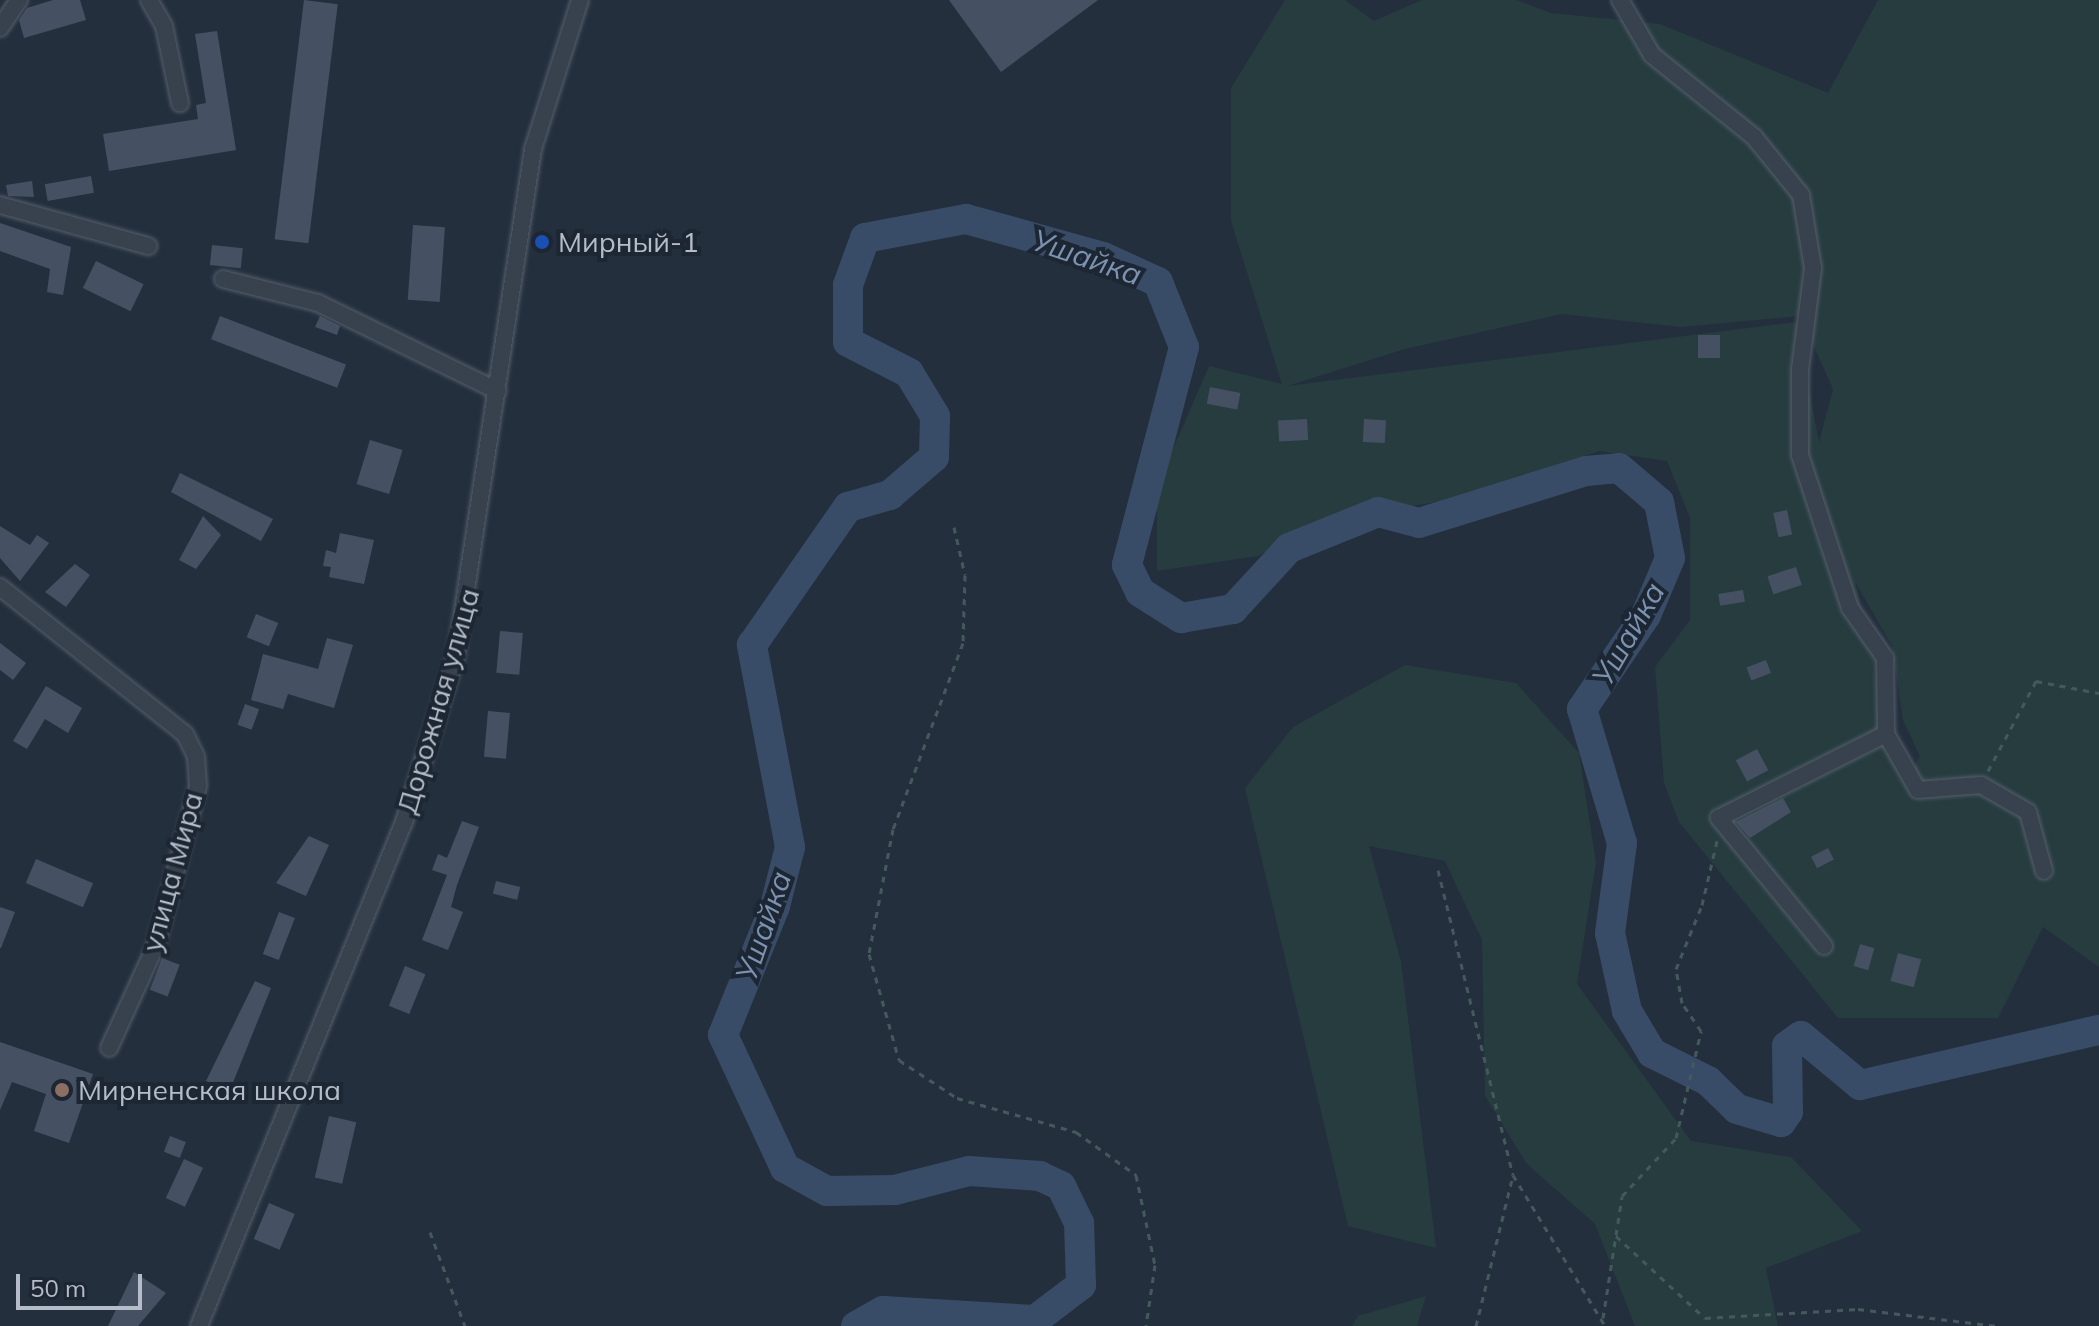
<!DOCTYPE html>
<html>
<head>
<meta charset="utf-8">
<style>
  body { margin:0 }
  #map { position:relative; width:2099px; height:1326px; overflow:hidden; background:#242f3e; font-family:Mulish,sans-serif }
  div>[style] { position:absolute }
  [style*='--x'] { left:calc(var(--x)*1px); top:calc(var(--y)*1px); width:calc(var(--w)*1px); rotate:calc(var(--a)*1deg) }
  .green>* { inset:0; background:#263c3f }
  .river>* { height:30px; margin:-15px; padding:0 15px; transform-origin:15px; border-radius:15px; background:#394c67 }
  .building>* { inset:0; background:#455162; transform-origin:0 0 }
  .path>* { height:3px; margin-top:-1.5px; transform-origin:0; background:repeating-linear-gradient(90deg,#44595c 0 6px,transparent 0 12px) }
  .roads { filter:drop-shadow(0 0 2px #565f6c) drop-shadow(0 0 2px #565f6c) }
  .minor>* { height:16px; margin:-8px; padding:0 8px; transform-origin:8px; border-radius:8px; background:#38414e }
  .dots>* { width:22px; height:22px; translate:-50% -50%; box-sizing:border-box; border:4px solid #1d2633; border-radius:50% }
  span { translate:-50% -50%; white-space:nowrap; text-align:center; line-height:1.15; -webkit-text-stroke:8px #1d2633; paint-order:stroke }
  .poi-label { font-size:28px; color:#b4bcc9 }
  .left { translate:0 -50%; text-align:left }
  .street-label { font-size:28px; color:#b4bcc9 }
  .water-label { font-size:30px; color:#7c92b1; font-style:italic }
  .scale { position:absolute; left:16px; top:1274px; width:126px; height:36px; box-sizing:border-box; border:4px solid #b4bcc9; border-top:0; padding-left:10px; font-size:24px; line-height:28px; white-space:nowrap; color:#b4bcc9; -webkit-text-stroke:6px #1d2633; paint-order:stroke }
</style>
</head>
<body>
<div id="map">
  <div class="green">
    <div style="clip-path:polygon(evenodd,1285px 0,1345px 0,1374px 21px,1422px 0,1516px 0,1551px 13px,1660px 24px,1828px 93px,1878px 0,2099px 0,2099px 967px,2043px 927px,1998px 1018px,1838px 1018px,1679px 822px,1664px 783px,1655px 667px,1690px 620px,1690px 518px,1667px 461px,1599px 451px,1457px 499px,1332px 518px,1258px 556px,1157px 571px,1157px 486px,1209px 366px,1282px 384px,1231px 221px,1231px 88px,1285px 0,1562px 314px,1681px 327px,1800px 316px,1833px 389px,1819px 442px,1796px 322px,1287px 386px,1405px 349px,1562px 314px,1285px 0,1855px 582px,1892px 646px,1903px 720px,1920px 756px,1906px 783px,1855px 582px)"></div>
    <div style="clip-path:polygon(1405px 665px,1516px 683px,1579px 753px,1596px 862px,1577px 984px,1691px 1141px,1791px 1157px,1862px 1231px,1766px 1268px,1778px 1326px,1635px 1326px,1595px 1224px,1527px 1164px,1485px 1096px,1482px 940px,1445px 861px,1369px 846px,1401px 961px,1436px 1248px,1348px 1226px,1245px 788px,1293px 727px)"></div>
    <div style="clip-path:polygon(1426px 1296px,1417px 1326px,1352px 1326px,1358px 1316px)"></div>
  </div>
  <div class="river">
    <div style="--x:856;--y:1326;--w:31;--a:-29"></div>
    <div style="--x:883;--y:1311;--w:152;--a:3.4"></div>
    <div style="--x:1035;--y:1320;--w:58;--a:-37.3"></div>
    <div style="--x:1081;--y:1285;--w:62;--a:-91.8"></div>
    <div style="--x:1079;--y:1223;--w:41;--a:-115.9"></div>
    <div style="--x:1061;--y:1186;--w:23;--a:-155"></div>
    <div style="--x:1040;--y:1176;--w:71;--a:-176"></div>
    <div style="--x:969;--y:1171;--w:76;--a:165.6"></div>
    <div style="--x:895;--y:1190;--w:68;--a:179.2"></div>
    <div style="--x:827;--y:1191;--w:48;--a:-151.3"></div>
    <div style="--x:785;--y:1168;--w:147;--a:-115"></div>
    <div style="--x:723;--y:1035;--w:139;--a:-68"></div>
    <div style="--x:775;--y:906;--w:61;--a:-75.7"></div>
    <div style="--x:790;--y:847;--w:206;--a:-100.7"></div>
    <div style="--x:752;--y:645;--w:168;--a:-55.2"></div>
    <div style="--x:848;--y:507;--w:44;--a:-15.9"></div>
    <div style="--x:890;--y:495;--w:58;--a:-40.8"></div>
    <div style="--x:934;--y:457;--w:41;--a:-88.6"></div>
    <div style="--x:935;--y:416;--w:50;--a:-121.2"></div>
    <div style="--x:909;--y:373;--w:68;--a:-153.1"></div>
    <div style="--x:848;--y:342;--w:57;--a:-90"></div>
    <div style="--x:848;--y:285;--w:50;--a:-70.1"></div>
    <div style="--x:865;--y:238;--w:103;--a:-10.7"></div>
    <div style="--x:966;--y:219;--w:142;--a:15.5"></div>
    <div style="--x:1103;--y:257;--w:60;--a:24.4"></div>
    <div style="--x:1158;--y:282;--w:70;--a:68.2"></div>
    <div style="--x:1184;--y:347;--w:225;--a:104.7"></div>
    <div style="--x:1127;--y:565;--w:30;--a:64"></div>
    <div style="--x:1140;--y:592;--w:49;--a:32.4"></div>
    <div style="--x:1181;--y:618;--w:53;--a:-9.8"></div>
    <div style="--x:1233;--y:609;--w:83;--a:-47.4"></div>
    <div style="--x:1289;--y:548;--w:96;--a:-22"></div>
    <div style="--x:1378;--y:512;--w:42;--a:15"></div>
    <div style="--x:1419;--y:523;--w:175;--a:-17.3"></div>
    <div style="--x:1586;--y:471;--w:33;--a:-5"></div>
    <div style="--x:1619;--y:468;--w:52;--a:40.4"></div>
    <div style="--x:1659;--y:502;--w:57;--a:78.9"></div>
    <div style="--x:1670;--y:558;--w:62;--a:112.8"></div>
    <div style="--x:1646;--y:615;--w:114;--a:124.2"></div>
    <div style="--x:1582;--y:709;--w:140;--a:73.4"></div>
    <div style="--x:1622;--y:843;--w:91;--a:97.6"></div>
    <div style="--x:1610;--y:933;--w:80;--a:77.7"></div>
    <div style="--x:1627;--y:1011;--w:49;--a:59.2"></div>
    <div style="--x:1652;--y:1053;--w:63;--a:26.6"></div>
    <div style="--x:1708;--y:1081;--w:40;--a:44"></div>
    <div style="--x:1737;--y:1109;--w:46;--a:16.5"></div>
    <div style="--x:1781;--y:1122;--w:12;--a:-55"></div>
    <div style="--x:1788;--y:1112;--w:66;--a:-90.9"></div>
    <div style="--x:1787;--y:1046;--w:17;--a:-36"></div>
    <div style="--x:1801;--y:1036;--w:77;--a:39.7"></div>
    <div style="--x:1860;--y:1085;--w:245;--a:-13"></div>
  </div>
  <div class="building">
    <div style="clip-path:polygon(53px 0,80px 0,86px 20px,24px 38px,19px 20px,27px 8px)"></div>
    <div style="left:304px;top:0;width:34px;height:241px;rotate:7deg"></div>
    <div style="clip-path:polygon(949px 0,1098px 0,1001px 72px)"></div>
    <div style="clip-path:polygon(217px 31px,236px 150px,109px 171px,103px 134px,198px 119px,196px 105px,206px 103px,195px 34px)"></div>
    <div style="left:91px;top:176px;width:17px;height:47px;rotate:80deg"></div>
    <div style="clip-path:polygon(32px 181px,34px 197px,8px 196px,6px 185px)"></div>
    <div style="clip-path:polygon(0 223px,71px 247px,63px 295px,47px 292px,50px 269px,0 251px)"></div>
    <div style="left:413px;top:225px;width:32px;height:75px;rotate:4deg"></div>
    <div style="left:212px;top:245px;width:31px;height:20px;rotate:6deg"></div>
    <div style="left:96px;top:261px;width:53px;height:30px;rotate:26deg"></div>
    <div style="left:220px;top:316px;width:135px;height:25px;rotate:21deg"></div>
    <div style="clip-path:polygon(320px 316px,340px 326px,337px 335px,315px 327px)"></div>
    <div style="left:1698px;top:335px;width:22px;height:23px"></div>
    <div style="left:1210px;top:387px;width:31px;height:17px;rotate:11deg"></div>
    <div style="left:1307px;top:419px;width:21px;height:29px;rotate:87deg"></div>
    <div style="left:1364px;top:419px;width:22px;height:23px;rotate:3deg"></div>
    <div style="left:370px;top:440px;width:34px;height:46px;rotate:17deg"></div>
    <div style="clip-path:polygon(180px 473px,273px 519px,261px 541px,171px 492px)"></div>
    <div style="left:1787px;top:510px;width:25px;height:14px;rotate:78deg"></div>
    <div style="clip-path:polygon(203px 516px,221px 535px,196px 569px,179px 560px)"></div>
    <div style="clip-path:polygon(0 526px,30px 545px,37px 535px,49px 543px,20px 581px,0 558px)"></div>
    <div style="clip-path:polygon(340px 533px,374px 540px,364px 584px,329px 577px,331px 567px,323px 566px,326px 550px,336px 553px)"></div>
    <div style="clip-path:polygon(75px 564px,90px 575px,66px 607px,45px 592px)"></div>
    <div style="left:1796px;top:567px;width:19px;height:30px;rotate:72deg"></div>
    <div style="left:1743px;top:590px;width:12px;height:25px;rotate:81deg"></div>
    <div style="left:256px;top:614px;width:24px;height:25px;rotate:22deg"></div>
    <div style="left:500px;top:631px;width:23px;height:42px;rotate:5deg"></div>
    <div style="clip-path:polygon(327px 638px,353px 645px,334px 708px,288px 694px,283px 709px,251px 700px,263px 654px,318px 669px)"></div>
    <div style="clip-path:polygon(0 643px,26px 663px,13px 680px,0 670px)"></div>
    <div style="left:1766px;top:660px;width:14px;height:21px;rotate:69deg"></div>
    <div style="clip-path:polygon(46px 686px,82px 708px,68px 733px,45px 719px,27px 749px,13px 741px)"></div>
    <div style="left:245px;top:704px;width:15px;height:22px;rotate:20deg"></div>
    <div style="left:488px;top:711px;width:22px;height:46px;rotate:5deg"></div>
    <div style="left:1757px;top:749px;width:24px;height:24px;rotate:62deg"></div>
    <div style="clip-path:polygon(1783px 798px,1791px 812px,1750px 838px,1736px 822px)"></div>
    <div style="clip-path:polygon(462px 821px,479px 827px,457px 885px,451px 907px,463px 912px,448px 950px,422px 940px,447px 875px,432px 870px,438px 854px,447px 858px)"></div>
    <div style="clip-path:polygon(309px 836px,329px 845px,306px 896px,276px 883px)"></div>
    <div style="left:1828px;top:848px;width:13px;height:19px;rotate:63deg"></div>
    <div style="left:36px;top:859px;width:62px;height:26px;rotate:23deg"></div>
    <div style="left:496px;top:881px;width:25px;height:13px;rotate:14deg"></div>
    <div style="clip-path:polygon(0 907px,15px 912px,1px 948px,0 948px)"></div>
    <div style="left:279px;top:912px;width:17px;height:45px;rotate:21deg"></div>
    <div style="left:1860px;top:944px;width:15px;height:23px;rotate:16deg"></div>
    <div style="left:1898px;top:953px;width:24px;height:29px;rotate:15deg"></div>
    <div style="left:162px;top:958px;width:19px;height:34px;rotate:21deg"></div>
    <div style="left:405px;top:966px;width:22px;height:43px;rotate:22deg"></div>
    <div style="clip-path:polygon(255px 981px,271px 988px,230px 1090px,206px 1081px)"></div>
    <div style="clip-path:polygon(0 1042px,93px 1074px,69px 1143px,34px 1131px,46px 1094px,12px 1082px,0 1110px)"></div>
    <div style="left:329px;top:1116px;width:28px;height:63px;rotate:13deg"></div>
    <div style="left:170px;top:1136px;width:17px;height:17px;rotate:21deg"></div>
    <div style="left:184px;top:1159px;width:21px;height:43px;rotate:25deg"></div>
    <div style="left:269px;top:1203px;width:28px;height:39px;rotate:23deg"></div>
    <div style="clip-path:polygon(134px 1272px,166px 1293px,138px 1326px,108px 1326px)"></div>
  </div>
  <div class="path">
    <div style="--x:954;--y:527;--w:49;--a:77.1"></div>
    <div style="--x:965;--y:575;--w:68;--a:91.7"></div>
    <div style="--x:963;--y:643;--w:199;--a:110.6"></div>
    <div style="--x:893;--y:829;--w:127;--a:100.9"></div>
    <div style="--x:869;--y:954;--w:110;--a:74.2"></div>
    <div style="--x:899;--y:1060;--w:69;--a:33.2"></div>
    <div style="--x:957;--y:1098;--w:124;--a:15.9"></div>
    <div style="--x:1076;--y:1132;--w:74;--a:35.6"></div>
    <div style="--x:1136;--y:1175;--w:92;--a:78.1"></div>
    <div style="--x:1155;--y:1265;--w:62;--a:98.4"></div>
    <div style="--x:1988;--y:771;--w:102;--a:-61.9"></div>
    <div style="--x:2036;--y:681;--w:64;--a:10.8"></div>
    <div style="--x:1438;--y:870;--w:314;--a:76.2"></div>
    <div style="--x:1513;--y:1175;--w:177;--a:58.6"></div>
    <div style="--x:430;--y:1232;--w:100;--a:69.6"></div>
    <div style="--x:1616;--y:1236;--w:121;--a:42.7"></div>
    <div style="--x:1705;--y:1318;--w:153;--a:-3.4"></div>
    <div style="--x:1858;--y:1309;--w:140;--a:7"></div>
    <div style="--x:1603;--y:1318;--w:123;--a:-81.1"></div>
    <div style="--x:1622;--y:1196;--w:79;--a:-47"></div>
    <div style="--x:1676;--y:1138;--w:110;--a:-76.8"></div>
    <div style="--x:1701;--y:1031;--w:34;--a:-124"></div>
    <div style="--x:1682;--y:1003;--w:35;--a:-100"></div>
    <div style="--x:1676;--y:969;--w:69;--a:-67.9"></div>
    <div style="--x:1702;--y:905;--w:66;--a:-76.8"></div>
    <div style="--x:1476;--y:1326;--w:155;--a:-76.2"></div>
  </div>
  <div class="roads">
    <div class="minor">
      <div style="--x:149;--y:0;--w:30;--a:60"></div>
      <div style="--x:164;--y:26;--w:79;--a:78.3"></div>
      <div style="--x:1620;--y:0;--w:64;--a:59.8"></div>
      <div style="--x:1652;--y:55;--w:131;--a:38.8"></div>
      <div style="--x:1754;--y:137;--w:75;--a:51"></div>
      <div style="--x:1801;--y:195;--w:74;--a:80.7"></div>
      <div style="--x:1813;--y:268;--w:103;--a:97.3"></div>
      <div style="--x:1800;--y:370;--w:85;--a:90"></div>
      <div style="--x:1800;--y:455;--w:161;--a:71.9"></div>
      <div style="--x:1850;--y:608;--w:61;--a:55"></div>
      <div style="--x:1885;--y:658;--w:76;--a:89.2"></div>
      <div style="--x:1886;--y:734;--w:64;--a:60.3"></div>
      <div style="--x:1918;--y:790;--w:63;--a:-4.5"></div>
      <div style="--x:1981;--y:785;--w:54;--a:29.9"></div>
      <div style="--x:2028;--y:812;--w:61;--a:74.8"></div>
      <div style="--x:0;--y:28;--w:34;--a:-56"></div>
      <div style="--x:0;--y:205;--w:154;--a:15.5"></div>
      <div style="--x:223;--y:279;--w:98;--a:14.2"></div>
      <div style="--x:318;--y:303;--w:200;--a:26.1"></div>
      <div style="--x:0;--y:587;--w:236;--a:38.5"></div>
      <div style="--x:185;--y:734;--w:25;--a:64"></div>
      <div style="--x:196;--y:757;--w:29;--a:86"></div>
      <div style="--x:198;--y:786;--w:164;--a:104.8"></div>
      <div style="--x:156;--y:945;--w:113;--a:114.5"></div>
      <div style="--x:1824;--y:946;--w:166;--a:-129.4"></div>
      <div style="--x:1719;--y:818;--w:187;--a:-26.7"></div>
      <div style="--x:199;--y:1326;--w:544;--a:-67.87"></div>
      <div style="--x:404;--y:822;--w:174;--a:-72.6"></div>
      <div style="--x:456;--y:656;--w:513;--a:-81.36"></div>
      <div style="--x:533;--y:149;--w:156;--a:-72.5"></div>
    </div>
  </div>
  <div class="dots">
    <div style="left:542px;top:242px;background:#1a4fb4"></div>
    <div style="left:62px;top:1090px;background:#8d6e63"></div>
  </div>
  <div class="poi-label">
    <span class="left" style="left:558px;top:242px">Мирный-1</span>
    <span class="left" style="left:78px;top:1090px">Мирненская школа</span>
  </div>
  <div class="street-label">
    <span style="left:438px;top:701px;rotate:-74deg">Дорожная улица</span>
    <span style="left:172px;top:872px;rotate:-75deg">улица Мира</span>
  </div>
  <div class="water-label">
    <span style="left:1087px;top:257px;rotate:19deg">Ушайка</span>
    <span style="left:1628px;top:634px;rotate:-60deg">Ушайка</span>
    <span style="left:763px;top:926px;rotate:-71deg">Ушайка</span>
  </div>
  <div class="scale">50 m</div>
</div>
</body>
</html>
